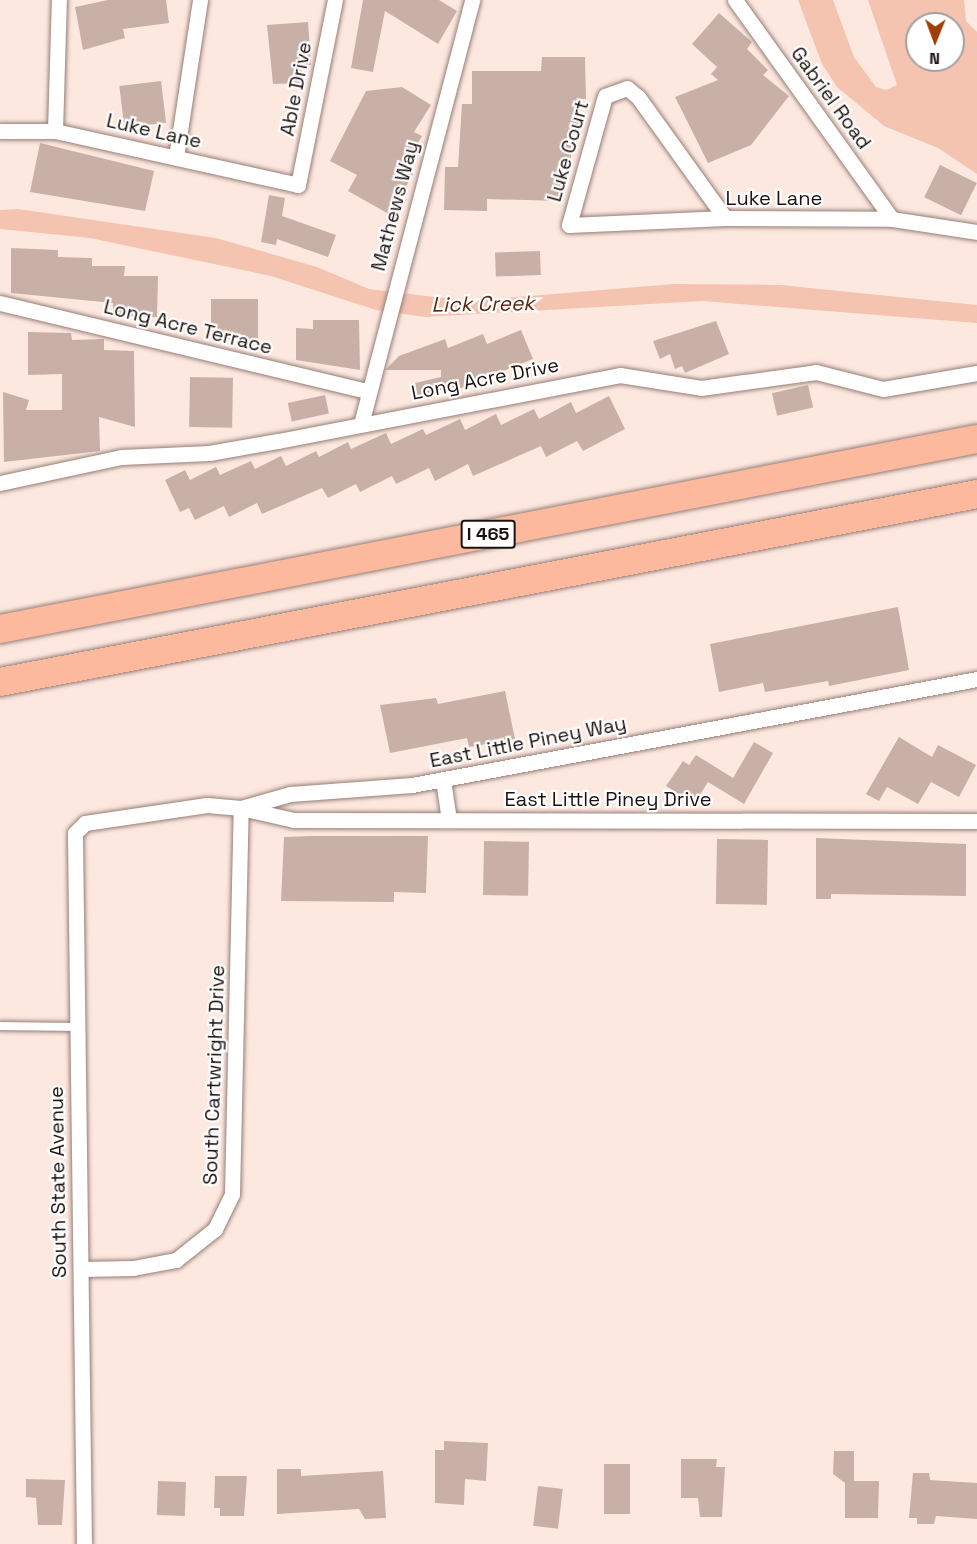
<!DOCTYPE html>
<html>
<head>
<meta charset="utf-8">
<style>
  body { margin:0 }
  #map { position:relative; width:977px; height:1544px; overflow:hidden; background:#fde8e0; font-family:"Space Grotesk",sans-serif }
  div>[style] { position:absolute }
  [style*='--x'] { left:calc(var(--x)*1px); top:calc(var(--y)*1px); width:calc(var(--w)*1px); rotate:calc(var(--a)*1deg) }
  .water>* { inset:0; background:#f5c4b0 }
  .building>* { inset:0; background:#c8b0a7; transform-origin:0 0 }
  .roads { filter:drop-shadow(0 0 2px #957e75) drop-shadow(0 0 2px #957e75) }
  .service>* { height:8px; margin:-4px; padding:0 4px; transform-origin:4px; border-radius:4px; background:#fff }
  .minor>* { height:15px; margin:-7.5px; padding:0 7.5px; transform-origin:7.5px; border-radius:7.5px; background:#fff }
  .motorway>* { height:28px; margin:-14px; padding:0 14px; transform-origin:14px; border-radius:14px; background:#fcb99e }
  span { translate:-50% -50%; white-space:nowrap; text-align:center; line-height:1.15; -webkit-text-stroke:4.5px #fff; paint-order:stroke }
  .shield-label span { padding:2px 4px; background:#fff; border:2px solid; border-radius:4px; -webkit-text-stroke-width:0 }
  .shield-label { font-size:18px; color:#1b120f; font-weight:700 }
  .street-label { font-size:20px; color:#1b120f }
  .water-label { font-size:21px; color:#5a2812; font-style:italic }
  .north { position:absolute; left:905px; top:12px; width:60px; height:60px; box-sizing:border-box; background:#fff; border:2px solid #a4a09f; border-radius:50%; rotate:181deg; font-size:16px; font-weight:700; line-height:24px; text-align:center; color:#1b120f }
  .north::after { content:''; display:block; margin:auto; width:21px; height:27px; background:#a13e05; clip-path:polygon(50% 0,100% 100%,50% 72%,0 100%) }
</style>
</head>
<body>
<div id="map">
  <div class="water">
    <div style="clip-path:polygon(evenodd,798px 0,833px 0,854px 57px,876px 87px,886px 90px,897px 85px,868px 0,964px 0,966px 21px,977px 32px,977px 174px,938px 148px,884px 126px,837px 87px,822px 64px,798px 0,917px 24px,953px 24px,953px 60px,917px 60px,917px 24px)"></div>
    <div style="clip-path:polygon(18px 209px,216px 238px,317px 267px,369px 289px,468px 301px,674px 284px,781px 285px,977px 305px,977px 323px,703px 301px,425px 317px,376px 310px,271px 276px,90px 238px,0 229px,0 210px)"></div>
  </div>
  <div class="building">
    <div style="clip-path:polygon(108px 0,166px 0,169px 23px,123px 29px,125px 38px,83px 50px,75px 7px)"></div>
    <div style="clip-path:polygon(363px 0,439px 0,457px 11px,438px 44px,385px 11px,373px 72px,351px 68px)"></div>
    <div style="clip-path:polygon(719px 13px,752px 42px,747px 49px,768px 70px,763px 75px,789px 96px,751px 145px,708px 163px,675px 97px,718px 80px,711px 74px,717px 67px,692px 44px)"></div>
    <div style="clip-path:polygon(308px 22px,311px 65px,301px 66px,302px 83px,273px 84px,267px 25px)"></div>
    <div style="clip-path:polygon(542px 57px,585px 57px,586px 99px,579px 99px,579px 132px,571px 132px,571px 163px,561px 163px,560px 201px,487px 199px,487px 211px,444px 210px,445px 167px,458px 167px,462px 104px,472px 104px,472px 71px,541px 71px)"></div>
    <div style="left:161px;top:81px;width:42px;height:42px;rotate:83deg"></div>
    <div style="clip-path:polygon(402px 87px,431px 105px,414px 132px,422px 136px,406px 164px,413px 174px,399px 199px,407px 199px,396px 218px,348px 191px,357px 175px,330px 161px,366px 91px)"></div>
    <div style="clip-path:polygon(40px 143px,154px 171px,145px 211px,30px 192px)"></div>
    <div style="left:940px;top:165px;width:41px;height:36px;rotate:26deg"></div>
    <div style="clip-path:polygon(269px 195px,285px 198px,282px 216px,336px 235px,328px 257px,277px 239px,276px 245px,261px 242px)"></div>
    <div style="clip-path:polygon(11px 248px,58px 250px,58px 257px,92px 258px,92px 266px,125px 266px,124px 276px,158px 276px,157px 317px,113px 316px,113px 303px,11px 293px)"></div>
    <div style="left:540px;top:251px;width:24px;height:45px;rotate:88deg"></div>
    <div style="left:211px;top:299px;width:47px;height:40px"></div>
    <div style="clip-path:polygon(313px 320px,359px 320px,360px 370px,296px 360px,296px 328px,313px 329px)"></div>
    <div style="clip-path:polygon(716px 321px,729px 354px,685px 373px,682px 366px,675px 369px,670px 354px,660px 359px,653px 341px)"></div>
    <div style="clip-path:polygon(521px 330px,533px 359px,454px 391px,452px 385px,417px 400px,411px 384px,441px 377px,441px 370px,385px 370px,399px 356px,445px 339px,448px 348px,483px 334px,487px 344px)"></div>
    <div style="clip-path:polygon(28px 332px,71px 333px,72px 340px,104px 339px,104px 350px,134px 351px,135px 427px,99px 417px,100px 451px,4px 462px,3px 392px,29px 400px,26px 410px,62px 410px,62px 374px,28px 375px)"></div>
    <div style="left:190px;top:377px;width:43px;height:50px;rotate:1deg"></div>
    <div style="left:808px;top:385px;width:23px;height:37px;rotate:77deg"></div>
    <div style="left:325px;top:395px;width:19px;height:38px;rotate:78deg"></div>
    <div style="clip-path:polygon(609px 396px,625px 429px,583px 451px,577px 441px,546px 457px,541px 446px,473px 476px,468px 464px,435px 481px,429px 468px,396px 484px,392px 476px,360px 492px,356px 484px,328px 498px,322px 488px,262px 514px,257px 503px,229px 517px,224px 506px,195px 520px,189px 508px,180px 512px,165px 480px,185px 470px,190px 480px,216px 467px,220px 475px,251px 461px,255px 469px,281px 456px,286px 466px,316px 451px,319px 457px,348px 442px,351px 449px,386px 433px,391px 444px,423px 429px,426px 435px,460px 419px,465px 430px,496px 414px,501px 425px,534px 409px,539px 419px,571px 402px,576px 413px)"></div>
    <div style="clip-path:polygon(898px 607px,909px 670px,829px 686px,828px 681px,765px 692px,763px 683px,719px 692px,710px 644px)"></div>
    <div style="clip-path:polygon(505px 691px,515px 739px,469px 747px,467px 738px,390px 753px,380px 705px,436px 698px,438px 704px)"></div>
    <div style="clip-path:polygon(899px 737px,932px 757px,938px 745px,976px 765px,959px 797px,931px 782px,918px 804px,887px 787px,879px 801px,866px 794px)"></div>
    <div style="clip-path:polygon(754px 742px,773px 753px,744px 804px,708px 782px,694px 804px,666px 786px,683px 761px,689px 765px,696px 755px,733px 778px)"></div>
    <div style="clip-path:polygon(313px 836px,428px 836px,426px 893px,394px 892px,394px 902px,281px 901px,284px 837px)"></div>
    <div style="clip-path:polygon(816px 838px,966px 844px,966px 896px,831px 894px,831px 899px,816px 899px)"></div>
    <div style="left:717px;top:839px;width:51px;height:65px;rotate:1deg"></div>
    <div style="left:484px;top:841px;width:45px;height:54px;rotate:1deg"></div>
    <div style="clip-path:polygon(444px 1441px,488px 1443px,486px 1481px,465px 1479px,464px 1505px,435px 1503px,435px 1450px,444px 1450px)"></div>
    <div style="clip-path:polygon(834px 1451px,854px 1451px,854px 1481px,879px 1481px,878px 1518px,845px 1518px,845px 1483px,833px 1474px)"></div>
    <div style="clip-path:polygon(681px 1459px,717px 1459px,716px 1467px,725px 1467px,722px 1517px,700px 1517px,698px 1498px,681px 1498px)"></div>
    <div style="left:604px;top:1464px;width:26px;height:50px"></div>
    <div style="clip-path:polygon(277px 1469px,301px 1469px,301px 1476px,383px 1471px,386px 1518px,365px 1519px,359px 1509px,277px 1514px)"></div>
    <div style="clip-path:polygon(913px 1473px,929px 1473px,930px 1480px,977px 1483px,977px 1519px,936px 1516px,934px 1524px,917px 1524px,917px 1518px,909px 1518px)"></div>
    <div style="clip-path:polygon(215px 1476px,247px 1476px,244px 1516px,220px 1516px,220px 1508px,214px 1508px)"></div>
    <div style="clip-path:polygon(26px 1479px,65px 1480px,62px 1525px,38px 1525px,36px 1498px,26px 1497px)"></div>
    <div style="left:158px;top:1481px;width:28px;height:34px;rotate:2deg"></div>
    <div style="left:538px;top:1486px;width:25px;height:40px;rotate:7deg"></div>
  </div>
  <div class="roads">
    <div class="service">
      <div style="--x:0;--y:1026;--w:76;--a:0.8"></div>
    </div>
    <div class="minor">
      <div style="--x:735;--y:0;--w:269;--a:54.4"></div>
      <div style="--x:0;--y:131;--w:55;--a:0"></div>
      <div style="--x:55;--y:131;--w:249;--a:12.5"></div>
      <div style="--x:298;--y:185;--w:189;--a:-78.7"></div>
      <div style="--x:55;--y:131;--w:131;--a:-88.3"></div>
      <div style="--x:176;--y:157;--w:159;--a:-81.3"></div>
      <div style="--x:725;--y:218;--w:149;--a:-125.7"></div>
      <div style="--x:638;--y:97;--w:14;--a:-141"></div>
      <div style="--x:627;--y:88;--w:23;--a:160"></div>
      <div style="--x:605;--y:96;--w:134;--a:105.6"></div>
      <div style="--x:569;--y:225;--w:156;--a:-2.6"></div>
      <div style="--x:725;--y:218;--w:167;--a:0.3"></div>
      <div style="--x:892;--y:219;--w:86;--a:8.7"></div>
      <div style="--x:0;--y:303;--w:376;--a:13.5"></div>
      <div style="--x:361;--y:424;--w:438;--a:-75.3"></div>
      <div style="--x:0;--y:483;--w:124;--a:-12.1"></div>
      <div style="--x:121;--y:457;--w:88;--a:-2.6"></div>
      <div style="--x:209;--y:453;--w:70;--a:-9.9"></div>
      <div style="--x:278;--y:441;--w:348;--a:-10.9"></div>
      <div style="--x:620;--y:375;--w:82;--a:9.1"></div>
      <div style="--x:701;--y:388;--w:116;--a:-7.9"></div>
      <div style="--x:816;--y:372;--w:69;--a:14.2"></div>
      <div style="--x:883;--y:389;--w:95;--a:-9.7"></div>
      <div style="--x:443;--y:780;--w:40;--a:81.5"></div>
      <div style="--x:81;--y:1269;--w:52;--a:-1.1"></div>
      <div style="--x:133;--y:1268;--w:44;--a:-10.5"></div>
      <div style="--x:176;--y:1260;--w:50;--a:-38.5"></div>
      <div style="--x:215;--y:1229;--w:39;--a:-64"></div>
      <div style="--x:232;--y:1194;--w:386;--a:-88.7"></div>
      <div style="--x:241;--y:808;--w:54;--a:12.8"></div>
      <div style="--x:294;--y:820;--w:683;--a:0.08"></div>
      <div style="--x:84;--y:1544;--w:711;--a:-90.73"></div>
      <div style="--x:75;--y:833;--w:14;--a:-45"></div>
      <div style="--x:85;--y:823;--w:123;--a:-8.4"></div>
      <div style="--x:207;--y:805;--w:34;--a:5"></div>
      <div style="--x:241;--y:808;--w:51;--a:-15.9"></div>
      <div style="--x:290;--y:794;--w:122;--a:-4.2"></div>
      <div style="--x:412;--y:785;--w:575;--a:-10.63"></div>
    </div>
    <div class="motorway">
      <div style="--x:0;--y:629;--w:995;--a:-11.01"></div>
      <div style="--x:0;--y:682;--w:995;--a:-10.89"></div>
    </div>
  </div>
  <div class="shield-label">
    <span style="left:488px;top:534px">I 465</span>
  </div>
  <div class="street-label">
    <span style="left:296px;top:89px;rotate:-79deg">Able Drive</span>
    <span style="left:831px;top:98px;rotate:54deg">Gabriel Road</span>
    <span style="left:154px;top:131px;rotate:13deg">Luke Lane</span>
    <span style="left:568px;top:151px;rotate:-74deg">Luke Court</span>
    <span style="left:774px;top:198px">Luke Lane</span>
    <span style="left:395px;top:206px;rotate:-75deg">Mathews Way</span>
    <span style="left:188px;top:327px;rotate:14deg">Long Acre Terrace</span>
    <span style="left:485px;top:379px;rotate:-11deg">Long Acre Drive</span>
    <span style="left:528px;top:742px;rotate:-11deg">East Little Piney Way</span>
    <span style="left:608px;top:799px">East Little Piney Drive</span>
    <span style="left:214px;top:1075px;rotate:-88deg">South Cartwright Drive</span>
    <span style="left:58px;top:1182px;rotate:-91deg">South State Avenue</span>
  </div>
  <div class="water-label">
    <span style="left:483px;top:304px;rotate:-1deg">Lick Creek</span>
  </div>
  <div class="north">N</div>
</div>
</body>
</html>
